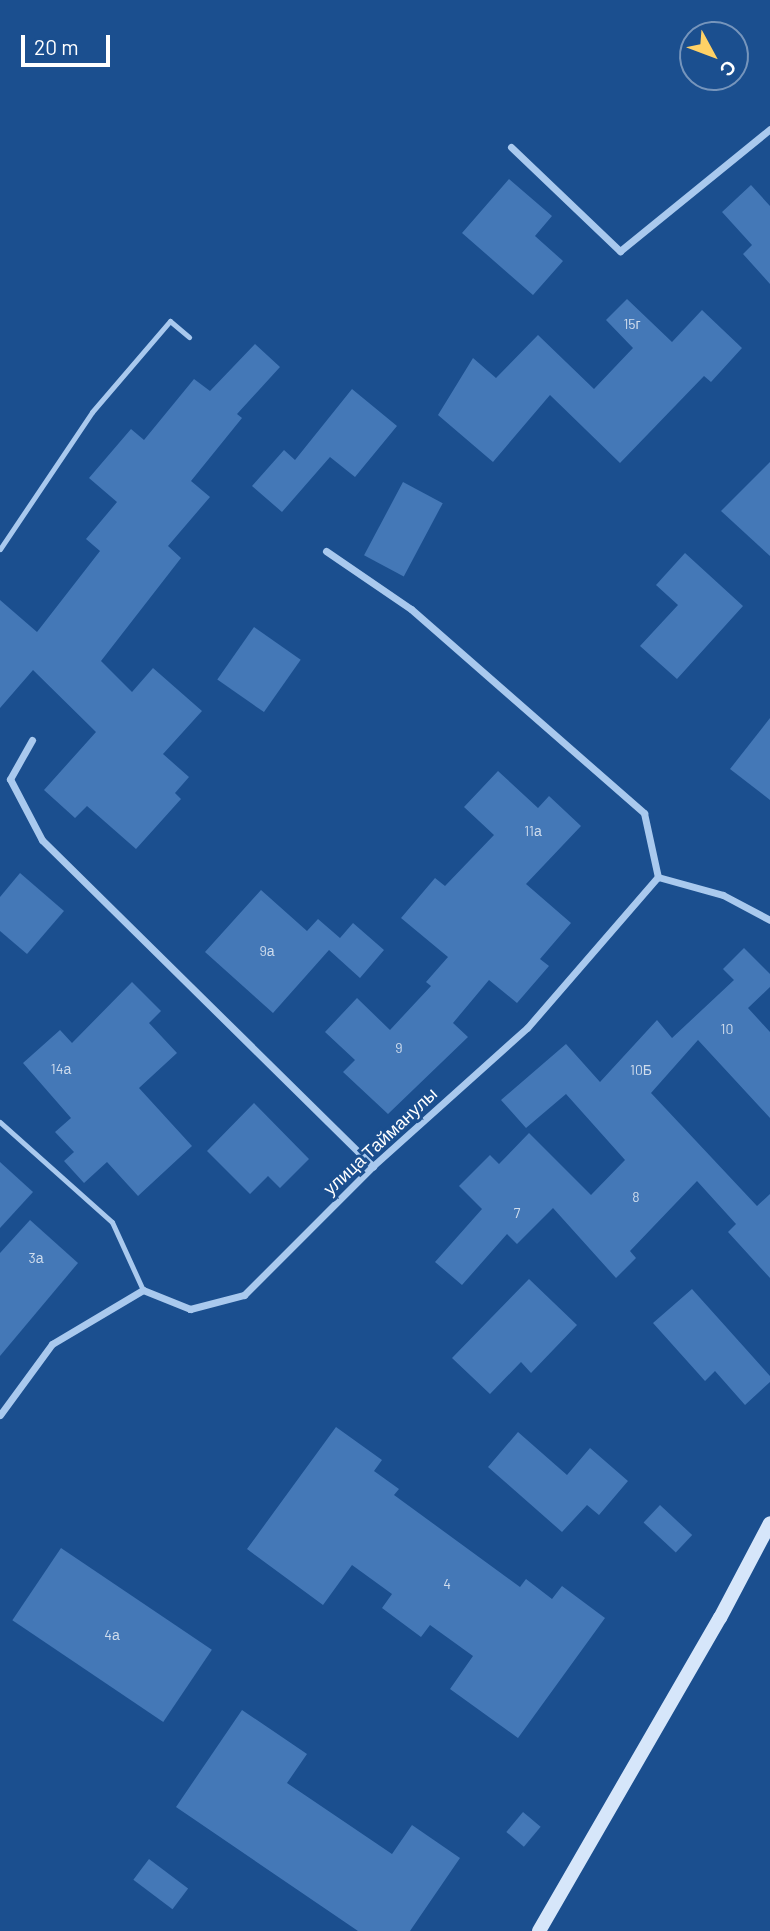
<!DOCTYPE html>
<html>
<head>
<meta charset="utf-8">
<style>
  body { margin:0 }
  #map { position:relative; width:770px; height:1931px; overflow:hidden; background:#1b4f8f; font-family:Barlow,sans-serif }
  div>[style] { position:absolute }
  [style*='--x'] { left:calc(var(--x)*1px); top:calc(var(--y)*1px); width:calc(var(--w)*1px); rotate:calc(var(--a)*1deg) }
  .building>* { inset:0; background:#4478b7; transform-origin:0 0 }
  .lane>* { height:5px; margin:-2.5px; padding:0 2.5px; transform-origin:2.5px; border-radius:2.5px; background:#a9c9ee }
  .street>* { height:7px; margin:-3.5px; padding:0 3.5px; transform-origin:3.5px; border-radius:3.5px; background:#a9c9ee }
  .secondary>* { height:14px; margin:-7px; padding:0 7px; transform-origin:7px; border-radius:7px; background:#d6e6fa }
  span { translate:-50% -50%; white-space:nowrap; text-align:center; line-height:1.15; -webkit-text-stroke:6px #1b4f8f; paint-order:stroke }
  .number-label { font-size:14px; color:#d0dded }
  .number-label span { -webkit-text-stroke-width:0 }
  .street-label { font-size:18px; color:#fff }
  .north { position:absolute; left:679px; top:21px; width:70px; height:70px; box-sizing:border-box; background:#1b4f8f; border:2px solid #7695bc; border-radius:50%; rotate:131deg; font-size:19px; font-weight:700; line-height:28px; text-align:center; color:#fff }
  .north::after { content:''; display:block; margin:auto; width:24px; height:32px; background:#ffd166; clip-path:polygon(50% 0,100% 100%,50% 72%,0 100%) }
  .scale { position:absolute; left:21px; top:35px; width:89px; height:32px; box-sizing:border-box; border:4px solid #fff; border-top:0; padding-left:9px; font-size:21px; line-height:24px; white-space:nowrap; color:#fff; -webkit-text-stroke:5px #1b4f8f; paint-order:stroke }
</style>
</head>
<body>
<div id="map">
  <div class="building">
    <div style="clip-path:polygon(509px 179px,552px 216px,535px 236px,563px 261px,533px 295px,462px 233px)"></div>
    <div style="clip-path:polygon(751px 185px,770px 206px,770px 284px,743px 254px,752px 245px,722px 212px)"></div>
    <div style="clip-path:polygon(627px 299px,672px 342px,702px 310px,742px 348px,711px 382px,704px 376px,620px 463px,550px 395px,493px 462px,438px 415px,473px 358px,496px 378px,538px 335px,594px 389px,633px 348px,606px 320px)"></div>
    <div style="clip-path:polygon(255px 344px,280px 367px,237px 414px,242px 418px,191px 481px,210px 497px,168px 546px,181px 558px,101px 661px,132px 692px,153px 668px,202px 711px,163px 754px,189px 777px,175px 793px,181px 799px,136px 849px,87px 806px,75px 818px,44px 790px,96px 732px,33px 670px,0 708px,0 600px,37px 632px,100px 551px,86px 539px,117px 502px,89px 478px,131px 429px,144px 440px,194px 379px,210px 391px)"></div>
    <div style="clip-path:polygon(352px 389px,397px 426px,355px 477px,330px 457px,282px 512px,252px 486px,284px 450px,295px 460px)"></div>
    <div style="clip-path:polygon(770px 462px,770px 556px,721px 511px)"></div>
    <div style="left:403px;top:482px;width:45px;height:83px;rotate:28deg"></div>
    <div style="clip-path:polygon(685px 553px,743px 606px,677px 679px,640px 646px,678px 605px,656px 585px)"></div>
    <div style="left:254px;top:627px;width:57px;height:64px;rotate:35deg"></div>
    <div style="clip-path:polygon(770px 718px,770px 800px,730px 769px)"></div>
    <div style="clip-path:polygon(498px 771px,538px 808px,549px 796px,581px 826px,526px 884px,571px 923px,540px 959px,549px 966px,517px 1003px,489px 980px,453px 1023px,468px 1037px,388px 1114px,343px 1072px,355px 1060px,325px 1032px,357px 998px,390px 1030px,431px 986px,426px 982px,448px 957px,401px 918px,435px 878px,445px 886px,494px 835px,464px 807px)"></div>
    <div style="clip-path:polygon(20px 873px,64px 911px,27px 954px,0 931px,0 897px)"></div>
    <div style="clip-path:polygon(261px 890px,307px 931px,318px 919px,340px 938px,353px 923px,384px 950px,360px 978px,329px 950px,273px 1013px,205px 952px)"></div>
    <div style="clip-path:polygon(744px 948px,770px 974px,770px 987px,748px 1008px,770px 1032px,770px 1118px,698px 1040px,651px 1093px,757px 1206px,770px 1194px,770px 1278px,728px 1232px,736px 1224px,697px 1181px,630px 1251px,636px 1258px,616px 1278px,553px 1208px,517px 1244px,507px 1234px,462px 1285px,435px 1262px,482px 1209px,459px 1186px,490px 1155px,499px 1164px,529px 1133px,591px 1195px,625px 1160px,566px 1094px,526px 1128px,501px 1100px,566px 1044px,600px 1082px,657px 1020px,672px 1038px,734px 980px,723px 969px)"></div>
    <div style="clip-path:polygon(132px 982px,161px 1011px,149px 1023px,177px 1053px,139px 1088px,192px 1146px,138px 1196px,107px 1162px,84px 1183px,64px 1161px,74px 1152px,55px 1132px,71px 1118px,23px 1063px,60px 1030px,72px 1043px)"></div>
    <div style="clip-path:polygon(254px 1103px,309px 1159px,280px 1188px,268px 1176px,250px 1194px,207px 1151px)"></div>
    <div style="clip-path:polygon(0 1162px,33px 1192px,0 1228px)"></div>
    <div style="clip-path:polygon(30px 1220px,78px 1263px,0 1356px,0 1253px)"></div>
    <div style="clip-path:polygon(529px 1279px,577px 1325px,531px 1373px,521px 1362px,490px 1394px,452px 1358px)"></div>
    <div style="clip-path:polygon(692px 1289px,770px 1376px,770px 1382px,745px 1405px,715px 1371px,705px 1381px,653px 1323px)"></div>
    <div style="clip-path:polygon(336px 1427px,382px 1460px,374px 1471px,399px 1489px,394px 1495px,520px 1587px,526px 1579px,552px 1599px,562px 1586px,605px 1618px,518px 1738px,450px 1689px,473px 1656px,430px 1625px,421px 1637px,382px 1608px,392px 1594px,352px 1565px,323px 1605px,247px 1549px)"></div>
    <div style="clip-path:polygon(518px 1432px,567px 1475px,590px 1448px,628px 1481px,599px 1515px,587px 1505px,562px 1532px,488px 1467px)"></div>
    <div style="left:660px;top:1505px;width:44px;height:24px;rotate:43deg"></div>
    <div style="left:61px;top:1548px;width:182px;height:87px;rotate:34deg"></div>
    <div style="clip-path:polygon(242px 1710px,307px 1754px,287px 1783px,392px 1854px,412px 1825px,460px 1858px,410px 1931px,358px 1931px,176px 1807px)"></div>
    <div style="left:523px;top:1812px;width:23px;height:26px;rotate:40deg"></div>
    <div style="left:149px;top:1859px;width:49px;height:26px;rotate:37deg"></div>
  </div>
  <div class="lane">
    <div style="--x:0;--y:549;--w:165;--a:-56.1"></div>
    <div style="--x:92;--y:412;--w:120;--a:-49.4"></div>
    <div style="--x:170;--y:321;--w:25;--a:40"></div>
    <div style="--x:0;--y:1122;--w:150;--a:41.8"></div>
    <div style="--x:112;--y:1222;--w:75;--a:65.5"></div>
  </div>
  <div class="street">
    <div style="--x:511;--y:147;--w:151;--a:43.7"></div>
    <div style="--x:620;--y:251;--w:193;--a:-39.1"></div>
    <div style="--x:326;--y:551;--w:103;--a:34.3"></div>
    <div style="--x:411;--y:609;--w:310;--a:41.2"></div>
    <div style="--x:644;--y:813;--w:66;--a:77.7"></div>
    <div style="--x:32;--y:740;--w:45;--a:119.4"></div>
    <div style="--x:10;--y:779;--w:69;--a:62.3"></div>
    <div style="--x:42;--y:840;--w:465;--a:44.6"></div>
    <div style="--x:0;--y:1415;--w:88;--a:-53.8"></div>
    <div style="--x:52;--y:1344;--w:106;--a:-30.7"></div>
    <div style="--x:143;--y:1290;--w:51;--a:22"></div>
    <div style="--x:190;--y:1309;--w:56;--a:-14.5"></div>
    <div style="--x:244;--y:1295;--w:182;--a:-45"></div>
    <div style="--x:373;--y:1166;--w:207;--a:-41.9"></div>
    <div style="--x:527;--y:1028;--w:200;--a:-49.1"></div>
    <div style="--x:658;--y:877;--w:67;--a:15.5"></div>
    <div style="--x:723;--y:895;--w:53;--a:28"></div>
  </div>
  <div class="secondary">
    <div style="--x:539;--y:1931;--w:362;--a:-60"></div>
    <div style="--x:720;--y:1618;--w:107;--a:-62.2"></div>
  </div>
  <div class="number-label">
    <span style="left:632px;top:324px">15г</span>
    <span style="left:533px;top:831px">11а</span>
    <span style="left:267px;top:951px">9а</span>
    <span style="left:727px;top:1029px">10</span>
    <span style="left:399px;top:1048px">9</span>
    <span style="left:61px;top:1069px">14а</span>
    <span style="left:641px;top:1070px">10Б</span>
    <span style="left:636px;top:1197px">8</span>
    <span style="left:517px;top:1213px">7</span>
    <span style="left:36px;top:1258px">3а</span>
    <span style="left:447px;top:1584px">4</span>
    <span style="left:112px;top:1635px">4а</span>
  </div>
  <div class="street-label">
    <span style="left:380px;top:1141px;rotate:-43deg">улица Тайманулы</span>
  </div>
  <div class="north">С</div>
  <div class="scale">20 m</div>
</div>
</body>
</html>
